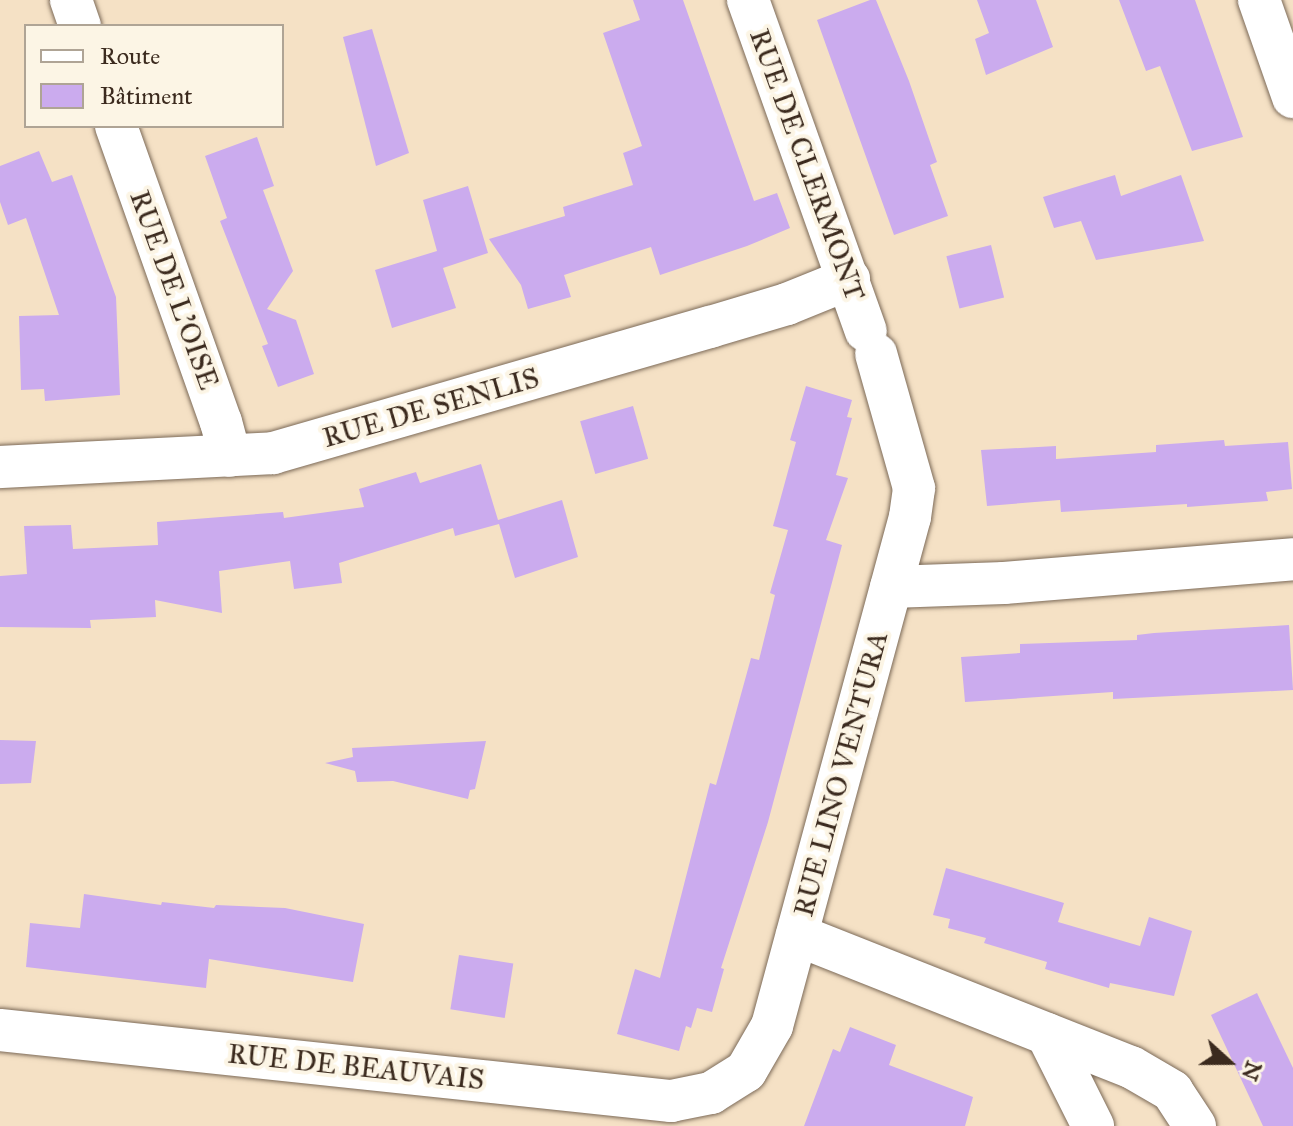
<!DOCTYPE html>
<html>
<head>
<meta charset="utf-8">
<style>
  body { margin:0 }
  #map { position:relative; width:1293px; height:1126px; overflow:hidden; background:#f5e1c5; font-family:"IM FELL Great Primer",serif }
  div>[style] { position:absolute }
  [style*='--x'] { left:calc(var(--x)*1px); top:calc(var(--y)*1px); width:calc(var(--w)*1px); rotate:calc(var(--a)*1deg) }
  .building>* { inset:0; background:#cbabee; transform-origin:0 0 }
  .roads { filter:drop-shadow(0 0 2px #7c6a58) drop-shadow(0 0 2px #7c6a58) }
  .street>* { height:42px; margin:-21px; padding:0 21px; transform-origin:21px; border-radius:21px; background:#fff }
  span { translate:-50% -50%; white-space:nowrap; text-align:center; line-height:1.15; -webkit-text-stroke:8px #fcf5e5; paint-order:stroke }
  .street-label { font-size:28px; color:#3b2a1e }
  .legend { position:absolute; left:24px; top:24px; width:260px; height:104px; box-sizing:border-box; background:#fcf5e5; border:2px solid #afa495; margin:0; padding:10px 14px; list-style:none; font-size:24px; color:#3b2a1e }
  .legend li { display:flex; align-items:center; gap:16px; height:40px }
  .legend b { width:40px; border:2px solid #afa495 }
  .north { position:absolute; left:1189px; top:1022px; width:80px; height:80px; -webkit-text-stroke:6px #fcf5e5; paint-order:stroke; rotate:111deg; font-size:22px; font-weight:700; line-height:32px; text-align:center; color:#3b2a1e }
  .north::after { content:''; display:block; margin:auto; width:28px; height:36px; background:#3b2a1e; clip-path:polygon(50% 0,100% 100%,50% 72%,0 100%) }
</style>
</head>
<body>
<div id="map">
  <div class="building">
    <div style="clip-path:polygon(633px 0,683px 0,754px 201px,777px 193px,790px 228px,747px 246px,660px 275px,651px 247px,564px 275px,571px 297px,528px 309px,521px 285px,489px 239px,565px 216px,563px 207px,633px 185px,623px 153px,642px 146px,603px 33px,640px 20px)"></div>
    <div style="clip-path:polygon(870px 0,876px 0,909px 81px,937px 162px,930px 165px,948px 216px,894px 235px,817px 20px)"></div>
    <div style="clip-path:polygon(977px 0,1036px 0,1053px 47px,986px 75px,975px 39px,989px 33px)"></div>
    <div style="clip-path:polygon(1119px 0,1195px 0,1243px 137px,1192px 151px,1160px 66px,1146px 71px)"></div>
    <div style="clip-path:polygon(372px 29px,409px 153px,376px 166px,343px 37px)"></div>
    <div style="clip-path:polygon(257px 137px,274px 186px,263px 190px,293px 271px,267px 309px,296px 320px,314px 374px,278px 387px,262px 346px,268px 344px,220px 221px,227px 218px,205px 156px)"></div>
    <div style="clip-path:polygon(39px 151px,52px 182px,72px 175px,116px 297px,120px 395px,45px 401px,44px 389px,21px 390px,19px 316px,59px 315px,26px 218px,8px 225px,0 202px,0 166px)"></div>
    <div style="clip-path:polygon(1115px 175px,1121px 196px,1181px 175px,1204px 241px,1096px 260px,1081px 221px,1054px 228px,1043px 197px)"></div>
    <div style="clip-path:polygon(468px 186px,488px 253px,443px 268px,456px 308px,392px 328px,375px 270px,437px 251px,423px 200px)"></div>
    <div style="left:991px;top:245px;width:54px;height:46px;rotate:76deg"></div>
    <div style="clip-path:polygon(806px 386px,852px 400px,847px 417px,852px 418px,836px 475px,848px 478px,826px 540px,842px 545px,768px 822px,721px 968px,724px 969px,712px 1012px,697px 1008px,691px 1028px,686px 1026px,679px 1051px,617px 1034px,635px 969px,660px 978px,710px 783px,716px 785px,751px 658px,759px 660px,775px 595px,770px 593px,788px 530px,773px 526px,796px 442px,790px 440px)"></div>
    <div style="left:633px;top:406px;width:55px;height:55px;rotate:74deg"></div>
    <div style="clip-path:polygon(1224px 440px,1225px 446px,1288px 442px,1292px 489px,1266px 492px,1268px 501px,1187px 507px,1187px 504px,1061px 512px,1060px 500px,987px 506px,981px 450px,1056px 446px,1056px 459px,1156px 452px,1156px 445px)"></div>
    <div style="clip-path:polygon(481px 464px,498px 520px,562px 500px,578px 557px,515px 578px,499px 524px,455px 536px,453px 528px,339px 563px,342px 583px,294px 589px,290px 561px,219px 571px,222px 613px,155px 600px,156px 617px,90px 620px,91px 628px,0 627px,0 576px,27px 574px,24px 526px,71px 525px,73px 549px,158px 545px,157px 522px,283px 512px,284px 518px,364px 507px,359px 489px,416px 472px,420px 483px)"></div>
    <div style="clip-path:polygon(1289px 625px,1293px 690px,1113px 699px,1113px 692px,965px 702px,961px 657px,1020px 653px,1020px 644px,1137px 640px,1137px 635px,1154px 633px)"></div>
    <div style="clip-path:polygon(0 740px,36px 741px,31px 783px,0 784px)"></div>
    <div style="clip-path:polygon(486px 741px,475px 789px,470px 790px,468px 799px,393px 781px,357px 782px,355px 771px,325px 763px,353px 757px,352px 748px)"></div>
    <div style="clip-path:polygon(946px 868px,1064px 903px,1058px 922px,1140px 946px,1149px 917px,1192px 931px,1174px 996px,1110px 983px,1109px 988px,1045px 969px,1047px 962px,984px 943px,986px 938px,948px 928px,950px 919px,933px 915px)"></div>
    <div style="clip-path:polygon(84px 894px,161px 905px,162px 902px,214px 908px,216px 905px,285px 908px,364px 924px,353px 982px,209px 959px,206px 988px,26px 967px,30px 923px,80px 928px)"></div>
    <div style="left:459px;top:955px;width:55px;height:55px;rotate:9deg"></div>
    <div style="clip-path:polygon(1257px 993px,1293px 1068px,1293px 1126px,1263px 1126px,1211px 1015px)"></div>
    <div style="clip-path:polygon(850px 1027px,896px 1045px,889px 1065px,973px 1097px,965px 1126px,804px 1126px,833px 1049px,840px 1052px)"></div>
  </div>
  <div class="roads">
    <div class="street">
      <div style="--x:71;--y:0;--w:28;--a:71"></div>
      <div style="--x:748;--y:0;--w:351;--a:70.4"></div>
      <div style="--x:1259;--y:0;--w:103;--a:70.7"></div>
      <div style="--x:116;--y:126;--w:314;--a:70.5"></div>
      <div style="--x:221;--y:422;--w:35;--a:75"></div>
      <div style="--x:0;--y:467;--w:273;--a:-2.9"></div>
      <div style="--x:273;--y:453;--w:455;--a:-16.1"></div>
      <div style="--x:710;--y:327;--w:80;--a:-16.6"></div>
      <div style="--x:787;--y:304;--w:67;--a:-22"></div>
      <div style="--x:891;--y:587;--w:113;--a:-2"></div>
      <div style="--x:1004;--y:583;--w:290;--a:-4.7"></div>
      <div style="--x:797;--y:935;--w:359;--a:21.6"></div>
      <div style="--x:1131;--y:1067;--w:48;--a:30.3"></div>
      <div style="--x:1172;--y:1091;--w:42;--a:56.7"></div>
      <div style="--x:0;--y:1030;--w:675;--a:6.04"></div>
      <div style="--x:671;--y:1101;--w:41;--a:-11.3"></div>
      <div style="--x:711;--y:1093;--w:41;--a:-32.2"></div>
      <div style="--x:746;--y:1071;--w:52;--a:-60"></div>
      <div style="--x:772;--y:1026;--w:527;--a:-74.83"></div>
      <div style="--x:910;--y:517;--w:29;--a:-82"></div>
      <div style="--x:914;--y:488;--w:139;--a:-105.8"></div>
      <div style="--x:1047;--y:1034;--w:103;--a:63.4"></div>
    </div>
  </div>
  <div class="street-label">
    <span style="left:807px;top:165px;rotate:70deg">RUE DE CLERMONT</span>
    <span style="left:174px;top:290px;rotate:70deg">RUE DE L'OISE</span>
    <span style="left:431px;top:408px;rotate:-16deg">RUE DE SENLIS</span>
    <span style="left:841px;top:774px;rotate:-75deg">RUE LINO VENTURA</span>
    <span style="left:356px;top:1067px;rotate:6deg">RUE DE BEAUVAIS</span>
  </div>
  <ul class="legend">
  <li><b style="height:10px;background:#fff"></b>Route</li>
  <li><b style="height:22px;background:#cbabee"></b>Bâtiment</li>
  </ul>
  <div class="north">N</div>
</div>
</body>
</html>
